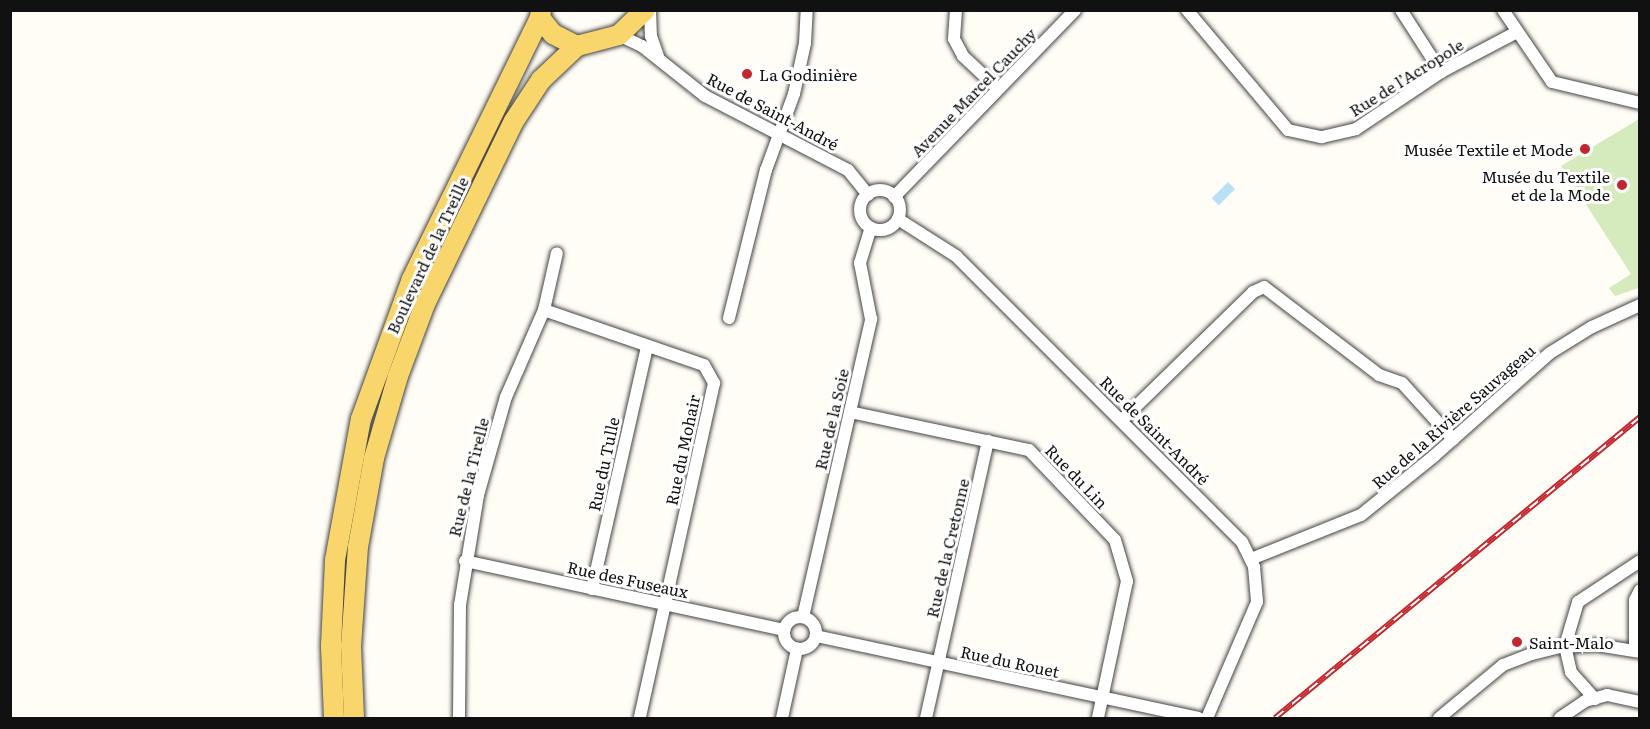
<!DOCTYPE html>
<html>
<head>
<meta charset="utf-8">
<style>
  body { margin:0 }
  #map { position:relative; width:1650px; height:729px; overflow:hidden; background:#fffdf5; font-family:Literata,serif }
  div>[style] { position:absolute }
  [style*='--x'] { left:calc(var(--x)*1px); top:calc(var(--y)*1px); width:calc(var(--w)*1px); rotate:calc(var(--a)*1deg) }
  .green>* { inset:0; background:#d5ebbd }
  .water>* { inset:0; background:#b9e0f7; transform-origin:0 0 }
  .roads { filter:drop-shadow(0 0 2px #444) drop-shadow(0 0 2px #444) }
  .street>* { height:12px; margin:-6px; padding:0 6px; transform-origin:6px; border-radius:6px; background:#fff }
  .street>.ring { margin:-6px; padding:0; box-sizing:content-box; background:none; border:12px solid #fff; border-radius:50% }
  .primary>* { height:20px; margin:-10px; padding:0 10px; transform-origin:10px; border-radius:10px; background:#f9d66b }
  .rail>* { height:6px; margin-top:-3px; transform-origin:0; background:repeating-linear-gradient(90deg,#fff 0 11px,#c4262e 0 22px); box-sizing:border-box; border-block:2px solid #c4262e }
  .dots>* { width:16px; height:16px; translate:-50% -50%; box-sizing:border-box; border:3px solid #fff; border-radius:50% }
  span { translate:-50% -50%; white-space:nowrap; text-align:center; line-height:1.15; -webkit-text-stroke:6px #fff; paint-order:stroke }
  .poi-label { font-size:16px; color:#111 }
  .left { translate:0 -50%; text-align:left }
  .right { translate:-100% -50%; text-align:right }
  .street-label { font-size:16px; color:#111 }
  .frame { position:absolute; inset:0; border:12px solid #111; pointer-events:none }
</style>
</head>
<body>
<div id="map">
  <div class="green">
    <div style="clip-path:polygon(1639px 119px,1639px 288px,1615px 296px,1609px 288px,1631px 274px,1561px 166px)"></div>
  </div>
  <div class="water">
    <div style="left:1228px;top:182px;width:10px;height:23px;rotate:45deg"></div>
  </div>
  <div class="roads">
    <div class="street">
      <div style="--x:650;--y:10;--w:26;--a:88"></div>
      <div style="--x:651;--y:36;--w:24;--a:71"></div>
      <div style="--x:956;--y:10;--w:29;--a:94"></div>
      <div style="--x:954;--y:39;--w:19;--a:62"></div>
      <div style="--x:963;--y:56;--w:48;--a:43.3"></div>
      <div style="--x:1187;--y:10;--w:157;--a:49.9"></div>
      <div style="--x:1288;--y:130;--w:35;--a:12"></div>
      <div style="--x:1322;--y:137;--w:35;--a:-13"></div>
      <div style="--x:1356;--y:129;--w:102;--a:-33.8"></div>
      <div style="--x:1441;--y:72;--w:84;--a:-27.8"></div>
      <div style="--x:1401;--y:10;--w:74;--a:57.2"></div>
      <div style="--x:1503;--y:10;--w:87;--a:55.8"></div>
      <div style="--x:1552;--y:82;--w:90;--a:13.4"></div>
      <div style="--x:619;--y:35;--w:25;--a:26"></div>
      <div style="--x:642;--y:46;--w:80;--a:38.4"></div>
      <div style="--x:705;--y:96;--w:161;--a:27.4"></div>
      <div style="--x:848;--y:170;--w:32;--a:51"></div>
      <div class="ring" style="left:860px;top:190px;width:28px;height:28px"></div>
      <div style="--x:894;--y:197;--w:260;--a:-45.9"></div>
      <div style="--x:898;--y:219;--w:69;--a:32.5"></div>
      <div style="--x:956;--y:256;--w:404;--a:45"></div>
      <div style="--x:1242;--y:542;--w:28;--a:64"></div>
      <div style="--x:1254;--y:567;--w:35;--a:85"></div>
      <div style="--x:1257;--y:602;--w:126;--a:113.3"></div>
      <div style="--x:544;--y:310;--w:169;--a:19"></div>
      <div style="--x:704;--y:365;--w:21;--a:61"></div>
      <div style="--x:714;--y:383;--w:343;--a:102.5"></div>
      <div style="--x:729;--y:318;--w:153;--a:-76"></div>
      <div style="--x:766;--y:170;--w:81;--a:-69.8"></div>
      <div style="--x:794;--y:94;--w:52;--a:-77.8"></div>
      <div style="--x:805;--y:43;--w:33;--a:-87"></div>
      <div style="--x:850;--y:412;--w:183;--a:12"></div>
      <div style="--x:1029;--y:450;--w:124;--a:46.3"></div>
      <div style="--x:1115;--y:540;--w:43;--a:73.7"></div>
      <div style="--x:1127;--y:581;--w:140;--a:102"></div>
      <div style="--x:1122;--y:420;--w:183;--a:-44.3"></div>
      <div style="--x:1253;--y:292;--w:12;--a:-24"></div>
      <div style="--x:1264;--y:287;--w:145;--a:37.4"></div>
      <div style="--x:1379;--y:375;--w:24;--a:19"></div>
      <div style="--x:1402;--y:383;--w:76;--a:47.7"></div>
      <div style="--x:1251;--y:559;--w:118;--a:-21.8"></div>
      <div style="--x:1361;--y:515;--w:94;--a:-38.9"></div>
      <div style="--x:1434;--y:456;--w:155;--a:-41.6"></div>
      <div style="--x:1550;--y:353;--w:49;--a:-31.8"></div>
      <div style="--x:1592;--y:327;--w:53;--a:-24.6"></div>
      <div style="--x:465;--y:561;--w:326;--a:12.2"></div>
      <div style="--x:592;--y:589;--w:249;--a:-77.2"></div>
      <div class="ring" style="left:784px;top:617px;width:20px;height:20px"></div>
      <div style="--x:803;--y:617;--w:306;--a:-77.1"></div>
      <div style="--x:871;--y:319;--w:57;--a:-101.1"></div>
      <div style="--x:860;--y:263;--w:37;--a:-73"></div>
      <div style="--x:816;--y:636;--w:391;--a:12.1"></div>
      <div style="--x:1635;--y:650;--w:50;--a:-90"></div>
      <div style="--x:1635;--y:600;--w:11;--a:-63"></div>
      <div style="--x:1595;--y:699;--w:36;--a:-132"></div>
      <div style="--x:1571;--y:672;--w:27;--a:-103"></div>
      <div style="--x:1565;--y:646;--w:46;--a:-73.5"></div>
      <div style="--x:1578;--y:602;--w:74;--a:-33.5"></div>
      <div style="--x:459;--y:718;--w:113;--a:-89.5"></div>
      <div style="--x:460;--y:605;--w:111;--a:-80.7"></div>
      <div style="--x:478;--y:495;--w:102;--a:-74.1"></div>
      <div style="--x:506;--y:397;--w:95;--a:-66.4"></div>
      <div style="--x:544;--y:310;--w:58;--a:-77.2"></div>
      <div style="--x:782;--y:718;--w:71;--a:-77.7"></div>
      <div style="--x:926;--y:718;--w:284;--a:-77.4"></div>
      <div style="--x:1439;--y:718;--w:83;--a:-39.6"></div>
      <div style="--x:1503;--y:665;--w:31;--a:-21"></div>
      <div style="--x:1532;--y:654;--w:29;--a:-14"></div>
      <div style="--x:1560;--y:647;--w:37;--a:-3"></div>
      <div style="--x:1597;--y:645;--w:44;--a:9.2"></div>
      <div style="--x:1560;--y:718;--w:30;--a:-34"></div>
      <div style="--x:1585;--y:701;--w:23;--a:-15"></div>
      <div style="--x:1607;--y:695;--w:34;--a:12"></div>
    </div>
    <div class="primary">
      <div style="--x:541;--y:10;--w:8;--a:97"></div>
      <div style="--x:540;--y:18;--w:21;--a:51"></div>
      <div style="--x:553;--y:34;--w:27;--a:27"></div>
      <div style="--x:577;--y:46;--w:43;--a:-14.7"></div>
      <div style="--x:619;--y:35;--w:36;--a:-44"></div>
      <div style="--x:334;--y:718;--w:72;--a:-92.4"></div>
      <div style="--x:331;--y:646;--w:86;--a:-87.3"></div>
      <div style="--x:335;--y:560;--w:143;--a:-79.6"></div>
      <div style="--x:361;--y:419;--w:149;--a:-70"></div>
      <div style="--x:412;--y:279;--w:291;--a:-63.9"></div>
      <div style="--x:354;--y:718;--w:72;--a:-92.4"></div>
      <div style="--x:351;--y:646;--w:99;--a:-86"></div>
      <div style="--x:358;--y:547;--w:90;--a:-79.8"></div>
      <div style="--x:374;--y:458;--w:85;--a:-73.7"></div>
      <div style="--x:398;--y:376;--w:77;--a:-69.4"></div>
      <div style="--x:425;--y:304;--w:203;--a:-64.1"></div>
      <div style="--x:514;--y:121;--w:49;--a:-56.6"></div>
      <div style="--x:541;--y:80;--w:50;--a:-43.4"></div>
    </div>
  </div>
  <div class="rail">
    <div style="--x:1275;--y:718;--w:473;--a:-39.5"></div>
  </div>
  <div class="dots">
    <div style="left:747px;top:74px;background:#c4262e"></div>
    <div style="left:1585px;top:149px;background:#c4262e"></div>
    <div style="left:1622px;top:185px;background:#c4262e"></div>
    <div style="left:1517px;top:642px;background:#c4262e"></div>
  </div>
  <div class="poi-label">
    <span class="left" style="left:759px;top:74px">La Godinière</span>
    <span class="right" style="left:1573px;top:149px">Musée Textile et Mode</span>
    <span class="right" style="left:1610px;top:185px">Musée du Textile<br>et de la Mode</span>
    <span class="left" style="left:1529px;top:642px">Saint-Malo</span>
  </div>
  <div class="street-label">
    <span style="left:1406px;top:77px;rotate:-32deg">Rue de l’Acropole</span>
    <span style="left:973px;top:92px;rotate:-46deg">Avenue Marcel Cauchy</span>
    <span style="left:773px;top:111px;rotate:28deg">Rue de Saint-André</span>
    <span style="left:427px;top:255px;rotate:-65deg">Boulevard de la Treille</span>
    <span style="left:1453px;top:416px;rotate:-41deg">Rue de la Rivière Sauvageau</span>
    <span style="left:831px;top:419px;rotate:-77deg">Rue de la Soie</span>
    <span style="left:1155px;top:430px;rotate:45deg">Rue de Saint-André</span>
    <span style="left:682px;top:450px;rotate:-78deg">Rue du Mohair</span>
    <span style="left:603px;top:464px;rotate:-78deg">Rue du Tulle</span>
    <span style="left:1077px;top:476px;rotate:46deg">Rue du Lin</span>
    <span style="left:468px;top:477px;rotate:-76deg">Rue de la Tirelle</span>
    <span style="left:947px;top:548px;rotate:-77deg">Rue de la Cretonne</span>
    <span style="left:628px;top:579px;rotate:12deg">Rue des Fuseaux</span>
    <span style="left:1010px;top:661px;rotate:12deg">Rue du Rouet</span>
  </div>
  <div class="frame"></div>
</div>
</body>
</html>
